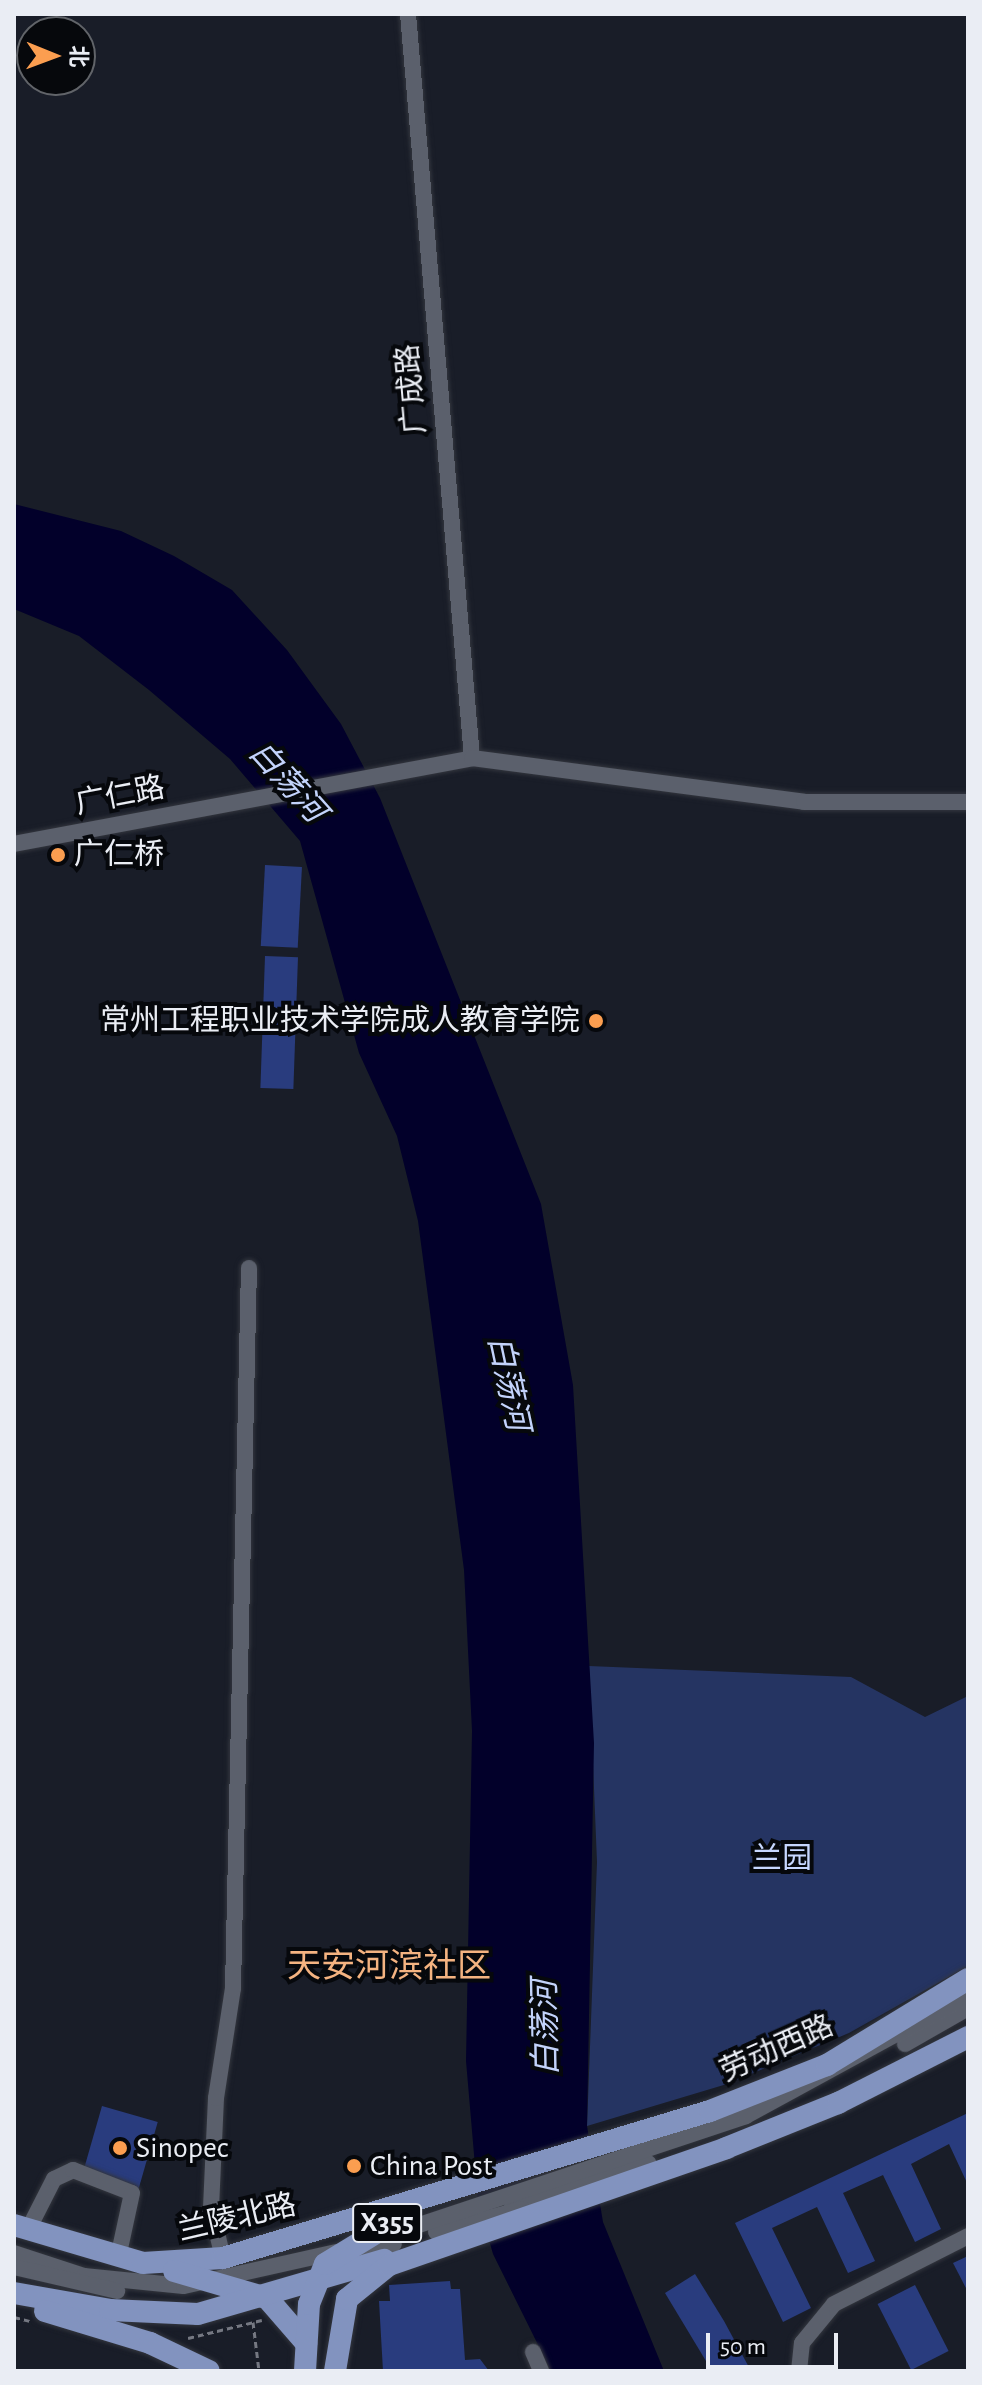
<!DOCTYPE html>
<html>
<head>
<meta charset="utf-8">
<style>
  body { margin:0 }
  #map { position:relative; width:982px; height:2385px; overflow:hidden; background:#191d28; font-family:"Alegreya Sans","Noto Sans SC",sans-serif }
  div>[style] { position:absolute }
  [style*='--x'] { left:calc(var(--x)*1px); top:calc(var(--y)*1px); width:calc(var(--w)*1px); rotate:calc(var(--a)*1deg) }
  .green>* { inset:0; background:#253462 }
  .water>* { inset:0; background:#02002a }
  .building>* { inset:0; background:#293c7e; transform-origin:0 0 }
  .path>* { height:3px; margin-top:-1.5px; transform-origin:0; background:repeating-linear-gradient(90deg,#757882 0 6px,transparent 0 10px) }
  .roads { filter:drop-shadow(0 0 2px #33363e) drop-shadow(0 0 2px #33363e) }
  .minor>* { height:16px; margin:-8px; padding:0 8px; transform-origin:8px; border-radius:8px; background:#5b606c }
  .major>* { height:22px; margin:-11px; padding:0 11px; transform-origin:11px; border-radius:11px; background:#8293bf }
  .dots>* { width:22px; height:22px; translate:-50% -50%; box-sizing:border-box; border:4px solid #06080c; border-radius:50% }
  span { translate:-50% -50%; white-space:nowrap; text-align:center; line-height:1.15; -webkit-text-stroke:8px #06080c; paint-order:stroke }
  .shield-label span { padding:2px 6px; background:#06080c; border:2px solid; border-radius:6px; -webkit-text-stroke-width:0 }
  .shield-label { font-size:28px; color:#eaedf4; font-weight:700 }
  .street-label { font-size:30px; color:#eaedf4 }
  .poi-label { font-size:30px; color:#eaedf4 }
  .left { translate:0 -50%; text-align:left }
  .right { translate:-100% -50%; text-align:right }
  .park-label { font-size:30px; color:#c7d7ff }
  .water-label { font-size:32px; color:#c3d3fb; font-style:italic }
  .quarter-label { font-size:34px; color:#f4b381 }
  .frame { position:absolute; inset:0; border:16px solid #eaedf4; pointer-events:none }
  .north { position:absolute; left:16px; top:16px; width:80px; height:80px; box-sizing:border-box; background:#06080c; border:2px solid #616469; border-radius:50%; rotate:91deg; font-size:22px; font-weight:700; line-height:32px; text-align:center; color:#eaedf4 }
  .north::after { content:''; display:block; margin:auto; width:28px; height:36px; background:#fb9e50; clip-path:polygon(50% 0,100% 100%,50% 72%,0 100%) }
  .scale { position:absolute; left:706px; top:2333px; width:132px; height:36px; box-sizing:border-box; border:4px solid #eaedf4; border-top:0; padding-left:10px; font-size:24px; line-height:28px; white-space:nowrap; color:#eaedf4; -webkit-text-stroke:6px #06080c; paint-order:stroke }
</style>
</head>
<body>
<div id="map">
  <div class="green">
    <div style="clip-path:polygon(589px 1666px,851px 1677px,925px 1717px,968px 1696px,968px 1966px,849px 2033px,727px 2084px,587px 2126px,597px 1862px)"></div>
  </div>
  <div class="water">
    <div style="clip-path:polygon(14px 504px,121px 531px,174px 556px,232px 590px,287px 650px,341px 724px,380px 798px,541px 1204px,573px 1385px,594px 1743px,587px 2126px,603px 2222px,664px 2371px,551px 2371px,493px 2254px,478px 2201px,466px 2061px,472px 1731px,464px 1570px,418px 1221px,397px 1136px,359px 1053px,300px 841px,230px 759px,149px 690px,79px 636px,14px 609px)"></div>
  </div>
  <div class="building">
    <div style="left:265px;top:865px;width:37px;height:81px;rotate:3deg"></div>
    <div style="left:265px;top:956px;width:33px;height:132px;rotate:2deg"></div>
    <div style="left:102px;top:2106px;width:58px;height:72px;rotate:16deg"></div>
    <div style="clip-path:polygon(968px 2113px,968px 2185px,949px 2144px,911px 2164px,941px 2229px,915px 2242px,883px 2175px,843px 2193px,875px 2261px,848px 2273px,817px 2207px,772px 2228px,811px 2308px,783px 2322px,735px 2223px)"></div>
    <div style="clip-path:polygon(968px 2256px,968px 2292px,953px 2263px)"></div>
    <div style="clip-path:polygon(695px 2274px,724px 2321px,751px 2371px,712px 2371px,665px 2293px)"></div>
    <div style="clip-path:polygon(450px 2281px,451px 2289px,460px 2289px,465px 2360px,480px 2359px,489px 2371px,383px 2371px,379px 2301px,390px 2301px,389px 2285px)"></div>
    <div style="left:915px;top:2285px;width:74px;height:42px;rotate:63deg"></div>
  </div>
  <div class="path">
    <div style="--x:14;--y:2317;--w:16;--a:14"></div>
    <div style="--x:253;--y:2322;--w:49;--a:83"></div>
    <div style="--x:188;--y:2338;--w:76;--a:-13.7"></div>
  </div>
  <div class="roads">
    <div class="minor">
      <div style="--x:408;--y:14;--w:747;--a:85.08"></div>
      <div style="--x:14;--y:844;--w:466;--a:-10.6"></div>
      <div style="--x:472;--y:758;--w:335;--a:7.5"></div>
      <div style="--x:804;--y:802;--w:164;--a:0"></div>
      <div style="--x:905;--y:2044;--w:73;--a:-29.7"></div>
      <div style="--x:511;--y:2209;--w:145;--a:-18.4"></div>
      <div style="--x:28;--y:2230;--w:57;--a:-63"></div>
      <div style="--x:54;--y:2179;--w:21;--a:-25"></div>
      <div style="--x:73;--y:2170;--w:63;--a:21.3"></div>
      <div style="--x:132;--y:2193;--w:66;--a:102.2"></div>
      <div style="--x:436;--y:2232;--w:89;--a:-15"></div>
      <div style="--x:377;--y:2239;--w:389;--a:-18.4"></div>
      <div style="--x:746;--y:2116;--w:253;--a:-28.6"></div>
      <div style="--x:14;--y:2253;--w:74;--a:18.2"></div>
      <div style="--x:84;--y:2276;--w:100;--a:5.7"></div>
      <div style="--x:184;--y:2286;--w:156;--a:-12.6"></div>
      <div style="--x:223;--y:2258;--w:51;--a:-103.5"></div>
      <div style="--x:211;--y:2208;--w:110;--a:-87.4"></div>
      <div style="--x:216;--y:2098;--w:111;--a:-81.2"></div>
      <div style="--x:233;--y:1988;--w:720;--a:-88.73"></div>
      <div style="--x:344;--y:2259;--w:52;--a:-16.7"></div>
      <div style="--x:14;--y:2267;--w:106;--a:13.1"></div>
      <div style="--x:533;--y:2352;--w:21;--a:67"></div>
      <div style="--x:799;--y:2371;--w:28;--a:-84"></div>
      <div style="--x:802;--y:2343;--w:50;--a:-50.6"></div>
      <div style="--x:834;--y:2304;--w:150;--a:-26.9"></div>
    </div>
    <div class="major">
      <div style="--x:14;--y:2225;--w:134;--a:16.4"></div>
      <div style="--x:143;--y:2263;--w:80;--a:-3.6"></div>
      <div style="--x:223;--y:2258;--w:509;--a:-16.8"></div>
      <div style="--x:710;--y:2111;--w:126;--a:-21.5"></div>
      <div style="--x:827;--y:2065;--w:165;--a:-31.4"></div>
      <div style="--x:174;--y:2271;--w:97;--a:16.2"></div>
      <div style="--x:267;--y:2298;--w:60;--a:49.1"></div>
      <div style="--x:14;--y:2293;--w:97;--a:10"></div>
      <div style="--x:110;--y:2310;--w:88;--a:2.6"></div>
      <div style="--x:198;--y:2314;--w:194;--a:-16.2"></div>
      <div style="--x:45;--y:2311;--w:110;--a:16.9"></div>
      <div style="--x:150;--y:2343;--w:65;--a:25.4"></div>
      <div style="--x:305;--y:2371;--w:67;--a:-86.6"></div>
      <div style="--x:309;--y:2304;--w:43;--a:-68.2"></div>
      <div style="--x:325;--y:2264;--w:90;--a:-31.4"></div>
      <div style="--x:335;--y:2371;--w:73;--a:-80.5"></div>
      <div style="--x:347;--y:2299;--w:54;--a:-39"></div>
      <div style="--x:389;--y:2265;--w:357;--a:-19.1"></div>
      <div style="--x:726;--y:2148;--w:121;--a:-21.9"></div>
      <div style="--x:838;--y:2103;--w:146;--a:-26.9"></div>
    </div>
  </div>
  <div class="dots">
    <div style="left:58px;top:855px;background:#fb9e50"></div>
    <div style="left:596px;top:1021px;background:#fb9e50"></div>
    <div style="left:120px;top:2148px;background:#fb9e50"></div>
    <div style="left:354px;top:2166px;background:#fb9e50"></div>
  </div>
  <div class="shield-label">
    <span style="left:387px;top:2223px">X355</span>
  </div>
  <div class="street-label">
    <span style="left:412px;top:389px;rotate:-95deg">广成路</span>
    <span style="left:120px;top:796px;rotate:-11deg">广仁路</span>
    <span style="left:777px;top:2049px;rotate:-24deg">劳动西路</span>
    <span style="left:237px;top:2218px;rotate:-13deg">兰陵北路</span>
  </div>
  <div class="poi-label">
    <span class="left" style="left:74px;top:855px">广仁桥</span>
    <span class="right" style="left:580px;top:1021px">常州工程职业技术学院成人教育学院</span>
    <span class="left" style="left:136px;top:2148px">Sinopec</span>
    <span class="left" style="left:370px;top:2166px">China Post</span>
  </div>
  <div class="park-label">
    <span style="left:782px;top:1859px">兰园</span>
  </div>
  <div class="water-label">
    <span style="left:287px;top:782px;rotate:48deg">白荡河</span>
    <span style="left:508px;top:1383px;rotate:78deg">白荡河</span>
    <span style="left:546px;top:2028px;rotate:-91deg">白荡河</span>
  </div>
  <div class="quarter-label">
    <span style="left:389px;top:1968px">天安河滨社区</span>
  </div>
  <div class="frame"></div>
  <div class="north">北</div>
  <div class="scale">50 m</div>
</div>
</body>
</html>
